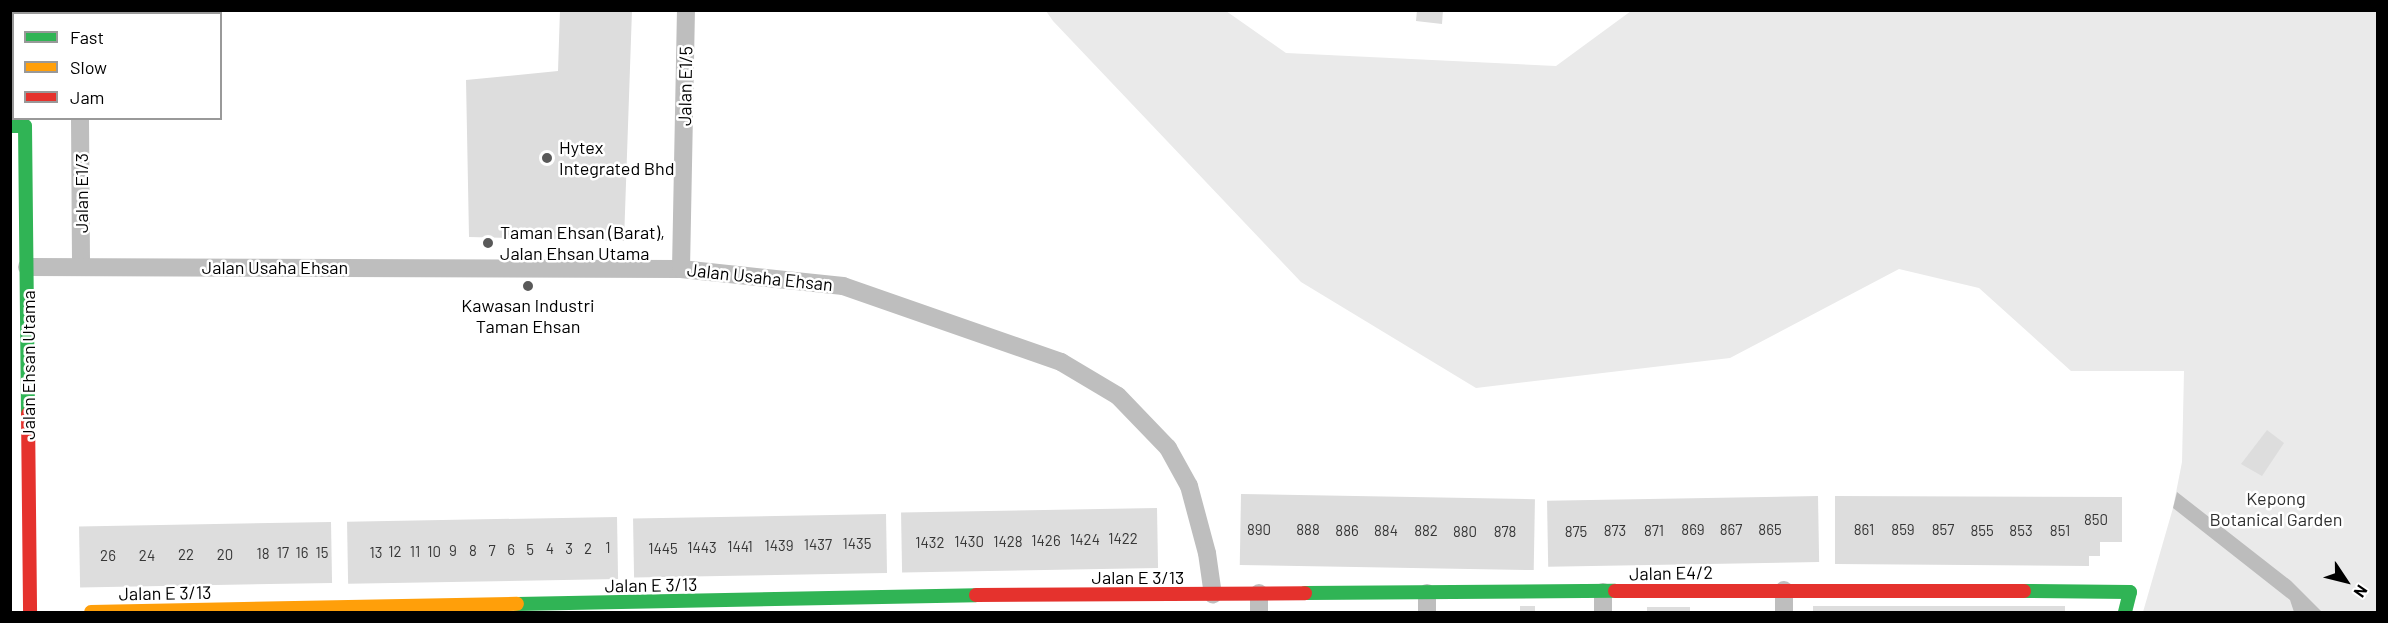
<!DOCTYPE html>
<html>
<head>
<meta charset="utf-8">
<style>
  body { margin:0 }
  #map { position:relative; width:2388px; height:623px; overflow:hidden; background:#fff; font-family:Barlow,sans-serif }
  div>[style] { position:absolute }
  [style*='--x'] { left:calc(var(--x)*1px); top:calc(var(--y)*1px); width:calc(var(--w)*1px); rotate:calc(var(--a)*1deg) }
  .green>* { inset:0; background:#eaeaea }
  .water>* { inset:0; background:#bcbcbc }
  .building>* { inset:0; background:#ddd; transform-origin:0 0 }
  .street>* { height:18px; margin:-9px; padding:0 9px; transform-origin:9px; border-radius:9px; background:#bebebe }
  .fast>* { height:14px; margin:-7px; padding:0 7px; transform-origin:7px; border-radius:7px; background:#30b455 }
  .slow>* { height:14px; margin:-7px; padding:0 7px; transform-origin:7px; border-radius:7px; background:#ff9f0a }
  .jam>* { height:14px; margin:-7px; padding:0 7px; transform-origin:7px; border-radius:7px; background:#e5322d }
  .dots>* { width:16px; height:16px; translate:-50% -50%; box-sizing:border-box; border:3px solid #fff; border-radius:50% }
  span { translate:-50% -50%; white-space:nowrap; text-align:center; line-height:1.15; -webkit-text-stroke:5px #fff; paint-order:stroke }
  .number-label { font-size:15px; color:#373737 }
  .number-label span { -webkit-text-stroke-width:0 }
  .street-label { font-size:18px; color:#000 }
  .poi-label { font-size:18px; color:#000 }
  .left { translate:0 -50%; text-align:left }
  .park-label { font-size:18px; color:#303030 }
  .frame { position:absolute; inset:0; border:12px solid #000; pointer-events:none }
  .legend { position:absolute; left:12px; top:12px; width:210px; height:108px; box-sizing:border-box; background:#fff; border:2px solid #999; margin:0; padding:8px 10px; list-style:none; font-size:18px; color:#000 }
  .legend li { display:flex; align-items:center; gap:12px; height:30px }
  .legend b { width:30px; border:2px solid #999 }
  .north { position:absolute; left:2316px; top:551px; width:60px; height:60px; -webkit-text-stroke:4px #fff; paint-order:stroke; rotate:125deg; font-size:16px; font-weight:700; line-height:24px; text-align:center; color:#000 }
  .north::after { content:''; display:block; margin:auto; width:21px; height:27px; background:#000; clip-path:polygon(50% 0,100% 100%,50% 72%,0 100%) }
</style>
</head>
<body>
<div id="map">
  <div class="green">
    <div style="clip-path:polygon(1046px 11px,1226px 11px,1286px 53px,1556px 66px,1631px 11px,2377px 11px,2377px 612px,2143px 612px,2173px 508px,2182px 462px,2184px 371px,2071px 371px,1979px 288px,1899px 269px,1730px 358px,1476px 388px,1301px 282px,1053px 21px)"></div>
  </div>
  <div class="water">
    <div style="clip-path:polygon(2177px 492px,2291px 581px,2322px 612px,2294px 612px,2290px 600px,2173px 508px)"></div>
  </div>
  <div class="building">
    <div style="clip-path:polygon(560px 10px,632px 10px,624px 241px,469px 237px,466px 80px,558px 71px)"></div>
    <div style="clip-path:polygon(1417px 10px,1443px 10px,1442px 24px,1416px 21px)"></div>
    <div style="clip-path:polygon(2267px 430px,2284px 443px,2262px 476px,2241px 464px)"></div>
    <div style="left:1241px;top:494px;width:294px;height:71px;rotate:1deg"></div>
    <div style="left:1818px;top:496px;width:66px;height:271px;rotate:89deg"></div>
    <div style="clip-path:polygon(1835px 496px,2122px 497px,2122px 542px,2100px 542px,2100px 556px,2089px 556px,2089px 566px,1835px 564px)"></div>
    <div style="left:1157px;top:508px;width:60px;height:256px;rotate:89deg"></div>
    <div style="left:886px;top:514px;width:59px;height:253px;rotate:89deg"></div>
    <div style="left:617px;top:517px;width:62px;height:270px;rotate:89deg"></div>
    <div style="left:331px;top:522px;width:61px;height:252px;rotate:89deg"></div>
    <div style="left:1520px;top:606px;width:15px;height:6px"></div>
    <div style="left:1813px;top:606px;width:252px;height:6px"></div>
    <div style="left:1647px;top:607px;width:43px;height:5px"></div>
  </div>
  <div class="street">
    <div style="--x:21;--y:10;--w:4;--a:90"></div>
    <div style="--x:79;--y:10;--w:4;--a:90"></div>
    <div style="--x:80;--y:118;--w:149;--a:89.6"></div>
    <div style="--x:27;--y:267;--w:654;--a:0.18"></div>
    <div style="--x:681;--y:269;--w:163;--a:6"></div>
    <div style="--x:843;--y:286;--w:231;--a:19.2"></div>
    <div style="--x:1061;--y:362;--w:66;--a:30.8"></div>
    <div style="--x:1118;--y:396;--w:72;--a:46.1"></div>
    <div style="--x:1168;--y:448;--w:43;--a:61.1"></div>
    <div style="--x:1189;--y:486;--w:69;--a:75"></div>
    <div style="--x:1207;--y:553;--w:42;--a:81.9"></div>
    <div style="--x:681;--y:269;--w:259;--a:-88.9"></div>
    <div style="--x:1259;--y:593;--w:19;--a:90"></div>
    <div style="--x:1427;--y:593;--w:19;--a:90"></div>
    <div style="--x:1603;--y:612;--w:20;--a:-90"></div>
    <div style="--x:1784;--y:612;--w:22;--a:-90"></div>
  </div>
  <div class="fast">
    <div style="--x:10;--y:126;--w:15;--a:0"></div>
    <div style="--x:25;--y:126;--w:288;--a:89.4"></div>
    <div style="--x:2024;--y:591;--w:106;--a:0.5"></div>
    <div style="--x:2130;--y:592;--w:21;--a:104"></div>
    <div style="--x:1305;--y:593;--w:310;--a:-0.4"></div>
    <div style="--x:517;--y:604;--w:459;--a:-1.1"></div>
  </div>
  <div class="slow">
    <div style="--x:91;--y:612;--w:426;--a:-1.1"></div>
  </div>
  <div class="jam">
    <div style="--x:28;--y:414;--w:198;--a:89.4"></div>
    <div style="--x:1615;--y:591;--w:409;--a:0"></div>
    <div style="--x:976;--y:595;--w:329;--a:-0.3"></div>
  </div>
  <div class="dots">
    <div style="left:547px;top:158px;background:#595959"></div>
    <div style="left:488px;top:243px;background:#595959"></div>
    <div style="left:528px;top:286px;background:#595959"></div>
  </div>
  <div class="number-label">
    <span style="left:2096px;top:520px">850</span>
    <span style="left:1259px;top:530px">890</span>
    <span style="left:1308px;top:530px">888</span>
    <span style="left:1693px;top:530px">869</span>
    <span style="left:1731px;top:530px">867</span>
    <span style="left:1770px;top:530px">865</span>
    <span style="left:1864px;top:530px">861</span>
    <span style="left:1903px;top:530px">859</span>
    <span style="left:1943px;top:530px">857</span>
    <span style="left:1347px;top:531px">886</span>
    <span style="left:1386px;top:531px">884</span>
    <span style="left:1426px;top:531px">882</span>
    <span style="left:1615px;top:531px">873</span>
    <span style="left:1654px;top:531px">871</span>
    <span style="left:1982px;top:531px">855</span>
    <span style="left:2021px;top:531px">853</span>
    <span style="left:2060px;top:531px">851</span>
    <span style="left:1465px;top:532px">880</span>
    <span style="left:1505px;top:532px">878</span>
    <span style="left:1576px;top:532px">875</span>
    <span style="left:1123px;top:539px">1422</span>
    <span style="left:1085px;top:540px">1424</span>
    <span style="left:1046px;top:541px">1426</span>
    <span style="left:969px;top:542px">1430</span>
    <span style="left:1008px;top:542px">1428</span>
    <span style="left:930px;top:543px">1432</span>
    <span style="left:857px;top:544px">1435</span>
    <span style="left:818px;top:545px">1437</span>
    <span style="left:779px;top:546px">1439</span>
    <span style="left:740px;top:547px">1441</span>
    <span style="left:608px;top:548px">1</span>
    <span style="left:702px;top:548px">1443</span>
    <span style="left:550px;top:549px">4</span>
    <span style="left:569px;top:549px">3</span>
    <span style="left:588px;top:549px">2</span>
    <span style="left:663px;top:549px">1445</span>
    <span style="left:511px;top:550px">6</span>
    <span style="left:530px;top:550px">5</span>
    <span style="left:453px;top:551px">9</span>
    <span style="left:473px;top:551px">8</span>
    <span style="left:492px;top:551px">7</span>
    <span style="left:395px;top:552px">12</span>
    <span style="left:415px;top:552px">11</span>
    <span style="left:434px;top:552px">10</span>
    <span style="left:283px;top:553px">17</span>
    <span style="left:302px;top:553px">16</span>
    <span style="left:322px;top:553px">15</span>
    <span style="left:376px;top:553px">13</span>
    <span style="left:263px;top:554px">18</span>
    <span style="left:186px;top:555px">22</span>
    <span style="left:225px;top:555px">20</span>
    <span style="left:108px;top:556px">26</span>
    <span style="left:147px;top:556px">24</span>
  </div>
  <div class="street-label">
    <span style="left:685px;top:86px;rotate:-89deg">Jalan E1/5</span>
    <span style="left:81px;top:193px;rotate:-90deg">Jalan E1/3</span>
    <span style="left:275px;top:267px">Jalan Usaha Ehsan</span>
    <span style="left:760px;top:277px;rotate:6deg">Jalan Usaha Ehsan</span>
    <span style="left:28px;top:365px;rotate:-90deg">Jalan Ehsan Utama</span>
    <span style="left:1671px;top:573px;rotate:-1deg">Jalan E4/2</span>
    <span style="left:1138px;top:577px">Jalan E 3/13</span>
    <span style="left:651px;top:585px;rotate:-1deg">Jalan E 3/13</span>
    <span style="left:165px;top:593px;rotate:-1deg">Jalan E 3/13</span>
  </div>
  <div class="poi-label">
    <span class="left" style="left:559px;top:158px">Hytex<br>Integrated Bhd</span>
    <span class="left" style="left:500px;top:243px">Taman Ehsan (Barat),<br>Jalan Ehsan Utama</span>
    <span style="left:528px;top:316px">Kawasan Industri<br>Taman Ehsan</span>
  </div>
  <div class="park-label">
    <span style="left:2276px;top:509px">Kepong<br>Botanical Garden</span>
  </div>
  <div class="frame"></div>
  <ul class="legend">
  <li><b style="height:8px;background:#30b455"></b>Fast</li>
  <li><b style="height:8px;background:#ff9f0a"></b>Slow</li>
  <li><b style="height:8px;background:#e5322d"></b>Jam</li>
  </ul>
  <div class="north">N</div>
</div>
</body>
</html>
